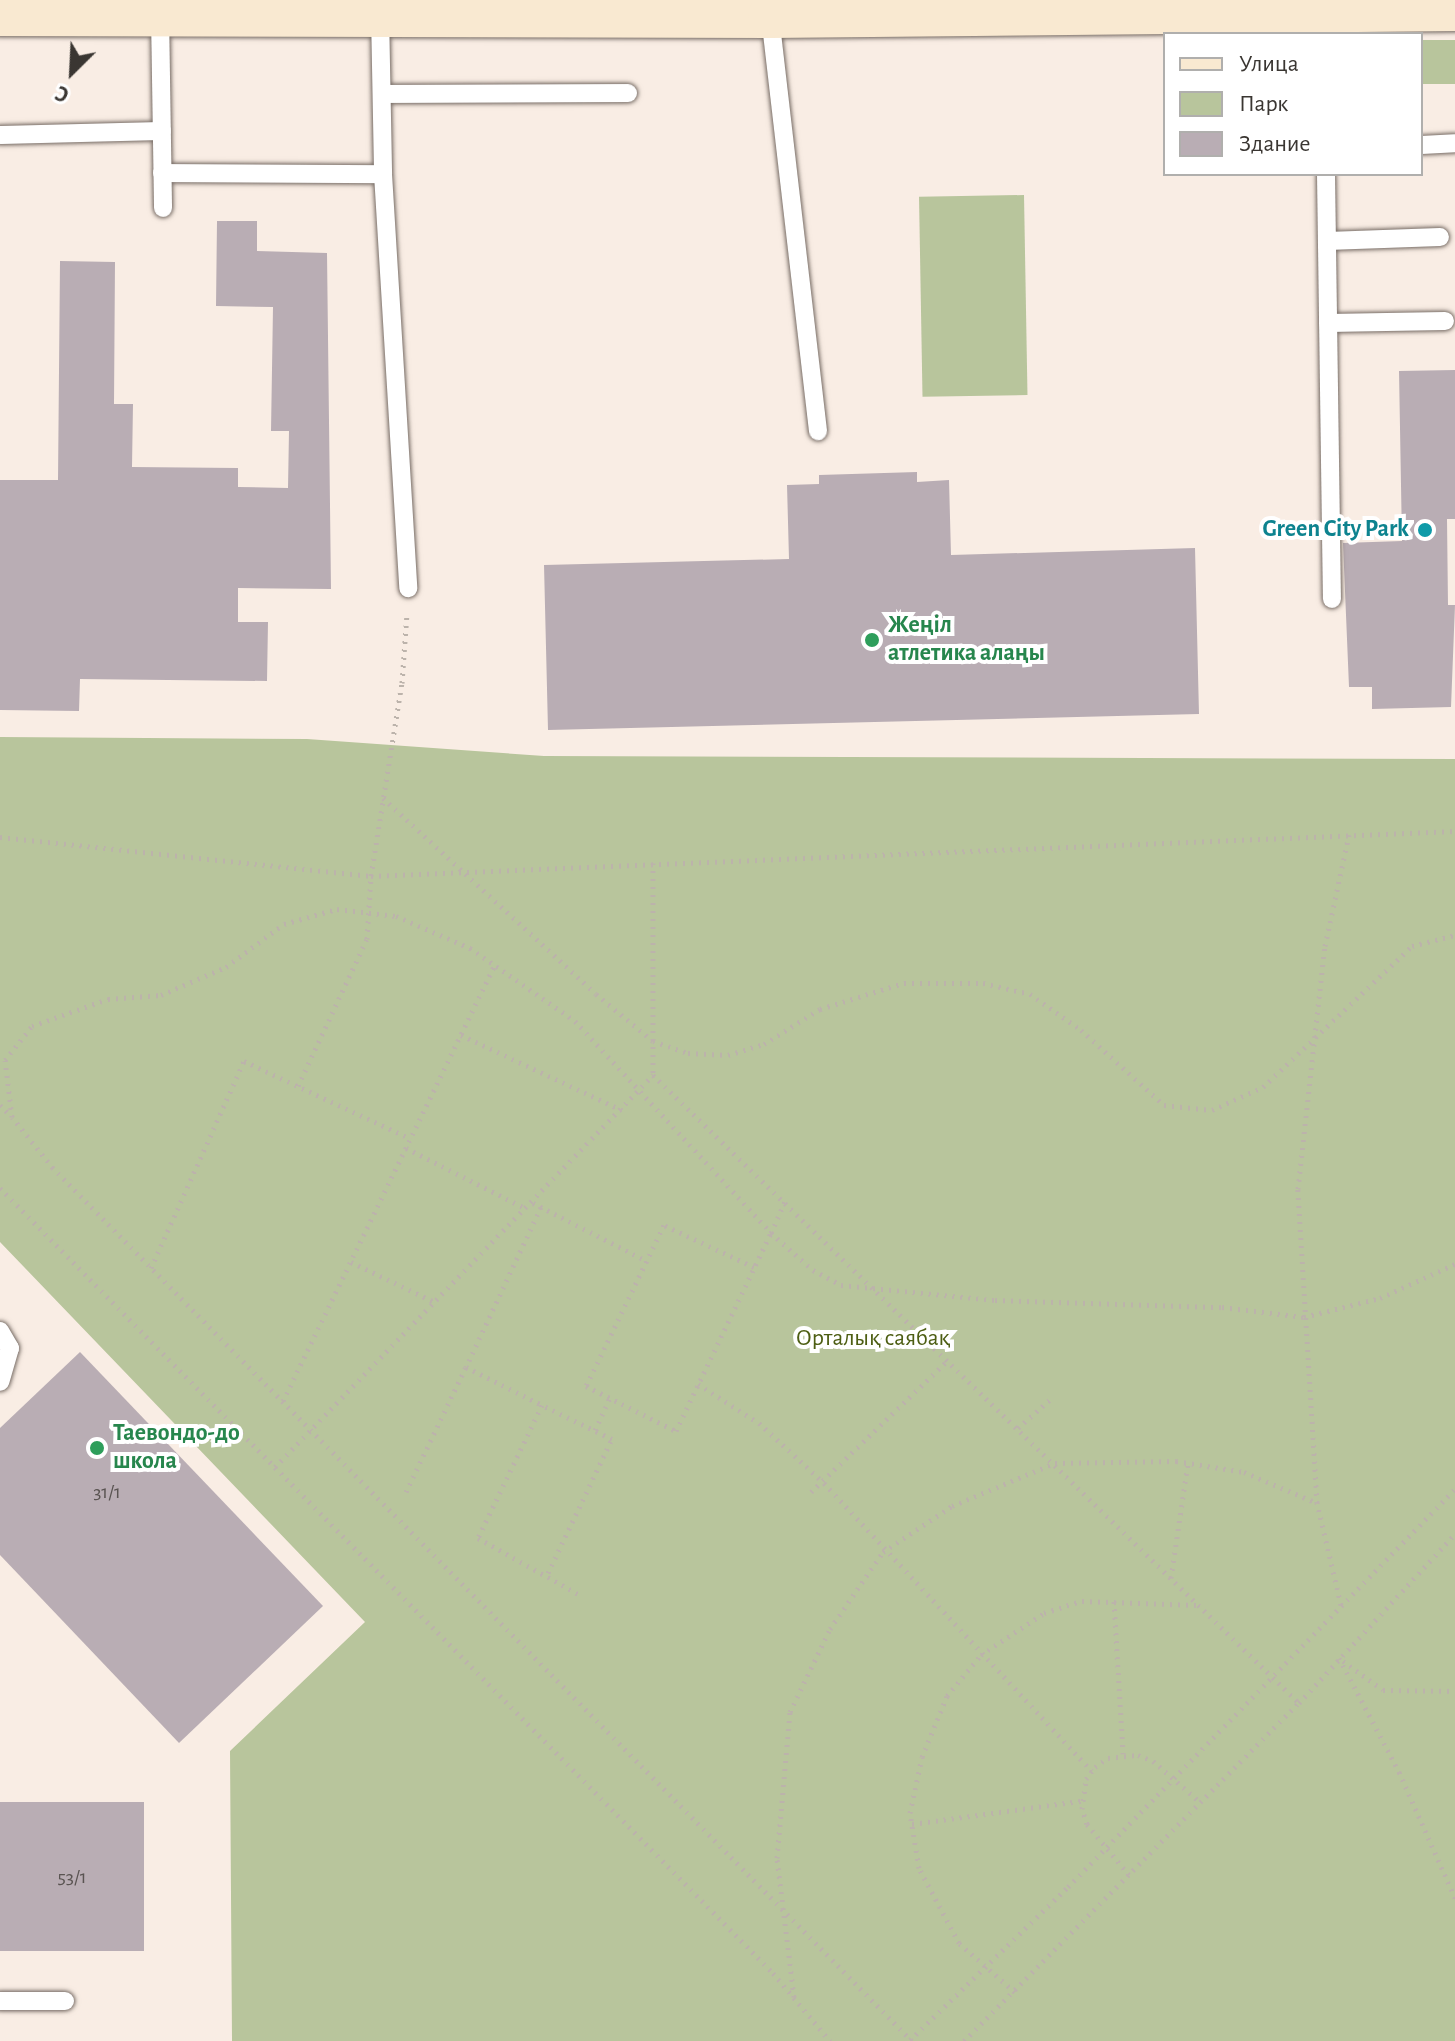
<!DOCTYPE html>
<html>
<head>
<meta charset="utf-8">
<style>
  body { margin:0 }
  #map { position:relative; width:1455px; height:2041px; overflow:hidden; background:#f9ede4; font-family:"Alegreya Sans",sans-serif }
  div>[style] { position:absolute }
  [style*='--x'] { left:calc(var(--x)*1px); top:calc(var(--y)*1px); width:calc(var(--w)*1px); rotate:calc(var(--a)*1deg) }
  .green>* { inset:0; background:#b8c59c; transform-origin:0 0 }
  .building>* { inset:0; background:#b9adb4; transform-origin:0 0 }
  .path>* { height:5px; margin-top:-2.5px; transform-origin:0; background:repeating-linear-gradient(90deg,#bcb3ab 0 2px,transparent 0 8px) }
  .roads { filter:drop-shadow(0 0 2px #786d66) drop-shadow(0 0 2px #786d66) }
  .lane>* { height:18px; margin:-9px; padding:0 9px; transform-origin:9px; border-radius:9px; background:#fff }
  .secondary>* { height:44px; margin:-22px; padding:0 22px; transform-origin:22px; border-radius:22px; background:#f9e9d1 }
  .dots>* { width:22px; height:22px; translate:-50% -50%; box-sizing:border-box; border:4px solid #fff; border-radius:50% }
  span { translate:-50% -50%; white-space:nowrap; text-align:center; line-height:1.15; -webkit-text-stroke:8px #fff; paint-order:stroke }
  .number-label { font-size:20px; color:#5a5452 }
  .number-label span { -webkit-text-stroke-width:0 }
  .culture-label { font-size:24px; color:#0d838f; font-weight:700 }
  .right { translate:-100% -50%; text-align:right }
  .leisure-label { font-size:24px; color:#27864d; font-weight:700 }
  .left { translate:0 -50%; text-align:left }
  .park-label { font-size:24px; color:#4d5e13 }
  .legend { position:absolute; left:1163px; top:32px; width:260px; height:144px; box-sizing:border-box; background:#fff; border:2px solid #b0afad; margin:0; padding:10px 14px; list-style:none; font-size:24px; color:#3a3632 }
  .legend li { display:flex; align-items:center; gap:16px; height:40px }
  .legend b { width:40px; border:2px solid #b0afad }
  .north { position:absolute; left:32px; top:32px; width:80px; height:80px; -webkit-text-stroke:6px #fff; paint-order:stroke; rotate:204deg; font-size:22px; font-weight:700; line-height:32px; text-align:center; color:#3a3632 }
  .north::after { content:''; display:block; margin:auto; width:28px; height:36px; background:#3a3632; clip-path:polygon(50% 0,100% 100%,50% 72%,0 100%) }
</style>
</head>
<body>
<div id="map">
  <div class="green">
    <div style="left:1421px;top:40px;width:34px;height:44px"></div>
    <div style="left:1024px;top:195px;width:200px;height:105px;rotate:89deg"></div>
    <div style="clip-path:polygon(0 737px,307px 739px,544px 756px,1455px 759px,1455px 2041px,232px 2041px,230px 1751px,365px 1622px,0 1242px)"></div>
  </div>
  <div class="building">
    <div style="clip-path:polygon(217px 221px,257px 221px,257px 251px,327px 253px,331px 589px,238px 588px,238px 622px,268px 622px,267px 681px,80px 679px,79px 711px,0 710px,0 480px,58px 480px,60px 261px,115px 262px,114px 404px,133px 404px,132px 467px,238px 468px,238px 487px,288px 488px,289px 431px,271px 431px,273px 307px,216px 306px)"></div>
    <div style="clip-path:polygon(1455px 370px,1455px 519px,1447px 519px,1448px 605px,1455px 605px,1451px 707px,1372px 709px,1372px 687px,1349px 687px,1343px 543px,1402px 541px,1399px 371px)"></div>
    <div style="clip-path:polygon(917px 472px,917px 482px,949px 480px,951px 555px,1195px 548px,1199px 714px,548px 730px,544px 565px,789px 559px,787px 485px,819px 484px,819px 475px)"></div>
    <div style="clip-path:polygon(80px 1352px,323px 1606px,179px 1743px,0 1555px,0 1428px)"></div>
    <div style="left:0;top:1802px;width:144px;height:149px"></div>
  </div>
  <div class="path">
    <div style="--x:383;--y:798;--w:289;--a:42.6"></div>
    <div style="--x:596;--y:994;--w:74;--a:39.5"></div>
    <div style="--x:653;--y:1041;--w:37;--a:19"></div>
    <div style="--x:688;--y:1053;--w:40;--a:2.9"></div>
    <div style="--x:728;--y:1055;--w:38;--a:-17"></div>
    <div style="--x:764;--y:1044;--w:66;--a:-32"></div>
    <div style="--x:820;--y:1009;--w:88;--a:-17.2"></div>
    <div style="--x:904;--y:983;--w:79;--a:0"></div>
    <div style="--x:983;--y:983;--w:48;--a:13.2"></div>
    <div style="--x:1030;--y:994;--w:62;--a:35.2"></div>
    <div style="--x:1081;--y:1030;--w:112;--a:42.1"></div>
    <div style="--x:1164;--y:1105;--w:48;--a:5.9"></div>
    <div style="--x:1212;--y:1110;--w:56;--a:-24.3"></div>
    <div style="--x:1263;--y:1087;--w:205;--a:-43.4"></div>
    <div style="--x:1412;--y:946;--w:44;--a:-14.3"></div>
    <div style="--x:0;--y:837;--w:373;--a:6"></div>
    <div style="--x:371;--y:876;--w:1085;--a:-2.38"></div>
    <div style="--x:653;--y:863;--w:212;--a:90"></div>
    <div style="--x:653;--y:1075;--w:901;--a:44.19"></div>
    <div style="--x:461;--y:1035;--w:178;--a:25"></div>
    <div style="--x:298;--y:1086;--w:162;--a:-64.9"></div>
    <div style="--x:367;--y:939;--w:63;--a:-86.4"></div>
    <div style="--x:371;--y:876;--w:195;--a:-80.9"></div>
    <div style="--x:402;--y:683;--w:70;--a:-85.9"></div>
    <div style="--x:0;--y:1105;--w:16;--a:45"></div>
    <div style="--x:406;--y:1148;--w:136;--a:26.8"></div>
    <div style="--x:0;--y:1188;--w:1102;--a:45.44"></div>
    <div style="--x:773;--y:1973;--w:89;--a:50"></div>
    <div style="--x:533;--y:1203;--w:128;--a:27"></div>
    <div style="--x:541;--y:1207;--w:177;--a:115.1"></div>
    <div style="--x:466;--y:1367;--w:85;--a:26.6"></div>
    <div style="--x:351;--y:1262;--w:95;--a:25.5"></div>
    <div style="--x:754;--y:1267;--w:99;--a:-155"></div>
    <div style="--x:664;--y:1225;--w:179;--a:115.8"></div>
    <div style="--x:586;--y:1386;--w:101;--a:26.6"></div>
    <div style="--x:676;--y:1431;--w:220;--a:-64.4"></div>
    <div style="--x:771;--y:1233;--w:35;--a:-66"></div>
    <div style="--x:151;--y:1268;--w:227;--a:-65.8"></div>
    <div style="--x:244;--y:1061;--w:184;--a:25"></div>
    <div style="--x:698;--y:1384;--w:72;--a:32.6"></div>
    <div style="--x:759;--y:1423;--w:88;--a:42.7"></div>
    <div style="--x:824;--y:1483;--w:393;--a:47.1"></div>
    <div style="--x:283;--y:1401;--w:485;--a:-64.1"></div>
    <div style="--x:1018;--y:1428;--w:48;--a:-41.6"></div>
    <div style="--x:595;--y:1430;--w:35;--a:-65"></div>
    <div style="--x:275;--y:1467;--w:545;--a:-46.04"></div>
    <div style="--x:406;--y:1492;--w:139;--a:-64.4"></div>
    <div style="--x:811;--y:1492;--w:190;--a:-43.9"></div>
    <div style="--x:548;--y:1573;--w:148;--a:-64.5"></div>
    <div style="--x:612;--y:1439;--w:78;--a:-154.1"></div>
    <div style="--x:542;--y:1405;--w:148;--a:115.7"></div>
    <div style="--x:478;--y:1538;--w:115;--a:29.2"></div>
    <div style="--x:1171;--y:1578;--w:116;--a:-81.6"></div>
    <div style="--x:1114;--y:1601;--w:153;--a:86.6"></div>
    <div style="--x:1341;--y:1605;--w:105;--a:-103.2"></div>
    <div style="--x:1317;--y:1503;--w:315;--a:-93.5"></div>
    <div style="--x:1298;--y:1189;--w:244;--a:-83.7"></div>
    <div style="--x:1325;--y:946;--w:114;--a:-77.8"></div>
    <div style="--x:1339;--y:1658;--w:129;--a:62.2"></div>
    <div style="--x:1399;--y:1772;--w:138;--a:66"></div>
    <div style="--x:1343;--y:1661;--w:49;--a:35.9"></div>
    <div style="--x:1383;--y:1690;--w:72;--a:0.8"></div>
    <div style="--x:912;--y:1824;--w:171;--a:-7.8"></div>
    <div style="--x:1129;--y:1875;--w:66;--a:-129.5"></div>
    <div style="--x:1087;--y:1824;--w:16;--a:-108"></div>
    <div style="--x:1082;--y:1809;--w:30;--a:-82"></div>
    <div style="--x:1086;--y:1779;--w:15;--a:-53"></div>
    <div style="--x:1095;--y:1767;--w:16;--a:-35"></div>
    <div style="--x:1108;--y:1758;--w:30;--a:-6"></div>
    <div style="--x:1138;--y:1755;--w:16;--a:22"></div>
    <div style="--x:1153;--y:1761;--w:62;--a:41.1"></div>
    <div style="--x:1015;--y:1992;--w:74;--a:-138.8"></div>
    <div style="--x:959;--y:1943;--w:85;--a:-118.1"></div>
    <div style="--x:919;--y:1868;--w:56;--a:-99.3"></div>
    <div style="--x:910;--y:1813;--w:57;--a:-77.9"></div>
    <div style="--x:922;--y:1757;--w:66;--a:-67.7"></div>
    <div style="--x:947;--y:1696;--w:53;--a:-50.3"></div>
    <div style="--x:981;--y:1655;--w:76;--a:-33.7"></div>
    <div style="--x:1044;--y:1613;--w:40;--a:-18"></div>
    <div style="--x:1082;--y:1601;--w:114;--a:2"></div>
    <div style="--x:794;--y:1997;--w:140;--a:-97"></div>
    <div style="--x:777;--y:1858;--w:147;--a:-84.9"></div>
    <div style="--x:790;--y:1712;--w:92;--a:-64.3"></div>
    <div style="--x:830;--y:1629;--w:93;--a:-55.5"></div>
    <div style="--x:883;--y:1552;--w:83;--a:-33.7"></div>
    <div style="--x:952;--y:1506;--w:112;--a:-22.7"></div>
    <div style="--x:1055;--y:1463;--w:121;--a:-0.9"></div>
    <div style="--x:1176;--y:1461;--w:69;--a:9.2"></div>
    <div style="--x:1244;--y:1472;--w:79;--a:23"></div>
    <div style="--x:910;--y:2040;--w:220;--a:-44.1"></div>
    <div style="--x:1068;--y:1887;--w:555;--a:-45.8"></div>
    <div style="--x:912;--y:2041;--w:1225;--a:-134.54"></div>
    <div style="--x:53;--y:1168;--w:65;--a:-128.8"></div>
    <div style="--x:12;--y:1117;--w:57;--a:-97"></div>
    <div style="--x:5;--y:1060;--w:43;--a:-51.5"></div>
    <div style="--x:32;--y:1026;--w:81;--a:-19.6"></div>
    <div style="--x:108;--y:999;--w:53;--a:-4.3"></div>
    <div style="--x:161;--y:995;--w:71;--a:-23.3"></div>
    <div style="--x:226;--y:967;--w:72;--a:-36.6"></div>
    <div style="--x:284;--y:924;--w:55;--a:-15.8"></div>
    <div style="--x:337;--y:909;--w:59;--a:6.8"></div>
    <div style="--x:396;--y:916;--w:81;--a:23.4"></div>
    <div style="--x:470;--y:948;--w:128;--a:34.8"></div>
    <div style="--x:575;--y:1021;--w:289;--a:47.2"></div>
    <div style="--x:771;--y:1233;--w:56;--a:41.4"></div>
    <div style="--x:813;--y:1270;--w:32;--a:28"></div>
    <div style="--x:841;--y:1285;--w:155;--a:5.6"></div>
    <div style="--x:995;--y:1300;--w:227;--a:1.8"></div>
    <div style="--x:1222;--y:1307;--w:83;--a:7"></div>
    <div style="--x:1304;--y:1317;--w:78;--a:-14"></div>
    <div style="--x:1380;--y:1298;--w:82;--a:-24.4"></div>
    <div style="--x:964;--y:2041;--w:476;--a:-45.3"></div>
    <div style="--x:1299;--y:1703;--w:230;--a:-47.3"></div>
  </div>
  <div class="roads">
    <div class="lane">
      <div style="--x:380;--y:13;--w:161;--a:88.9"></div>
      <div style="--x:383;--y:174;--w:415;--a:86.5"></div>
      <div style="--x:160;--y:14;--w:194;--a:89.1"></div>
      <div style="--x:770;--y:16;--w:418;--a:83.4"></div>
      <div style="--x:384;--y:94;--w:244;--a:-0.2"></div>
      <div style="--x:0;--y:135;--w:162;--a:-1.4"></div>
      <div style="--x:1421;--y:145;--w:34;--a:-3"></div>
      <div style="--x:162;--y:173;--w:221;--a:0.3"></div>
      <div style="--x:1326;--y:174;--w:425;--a:89.2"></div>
      <div style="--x:1327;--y:241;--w:113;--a:-2"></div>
      <div style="--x:1328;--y:323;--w:117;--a:-1"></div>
      <div style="--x:0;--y:1331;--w:20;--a:60"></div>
      <div style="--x:10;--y:1348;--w:35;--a:106"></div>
      <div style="--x:0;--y:2001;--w:65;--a:0"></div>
    </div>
    <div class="secondary">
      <div style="--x:0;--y:14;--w:770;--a:0.15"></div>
      <div style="--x:770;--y:16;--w:685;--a:-0.59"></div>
    </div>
  </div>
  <div class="dots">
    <div style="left:1425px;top:530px;background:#0f9aa8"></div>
    <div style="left:872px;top:640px;background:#2e9e5b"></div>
    <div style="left:97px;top:1448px;background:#2e9e5b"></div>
  </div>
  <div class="number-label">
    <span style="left:107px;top:1492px">31/1</span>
    <span style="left:72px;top:1877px">53/1</span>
  </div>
  <div class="culture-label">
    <span class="right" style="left:1409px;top:530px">Green City Park</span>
  </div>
  <div class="leisure-label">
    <span class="left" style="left:888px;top:640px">Жеңіл<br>атлетика алаңы</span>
    <span class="left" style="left:113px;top:1448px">Таевондо-до<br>школа</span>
  </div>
  <div class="park-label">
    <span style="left:873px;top:1339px">Орталық саябақ</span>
  </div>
  <ul class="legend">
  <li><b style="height:10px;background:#f9e9d1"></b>Улица</li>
  <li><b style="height:22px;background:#b8c59c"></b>Парк</li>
  <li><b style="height:22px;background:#b9adb4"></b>Здание</li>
  </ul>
  <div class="north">С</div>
</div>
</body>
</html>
